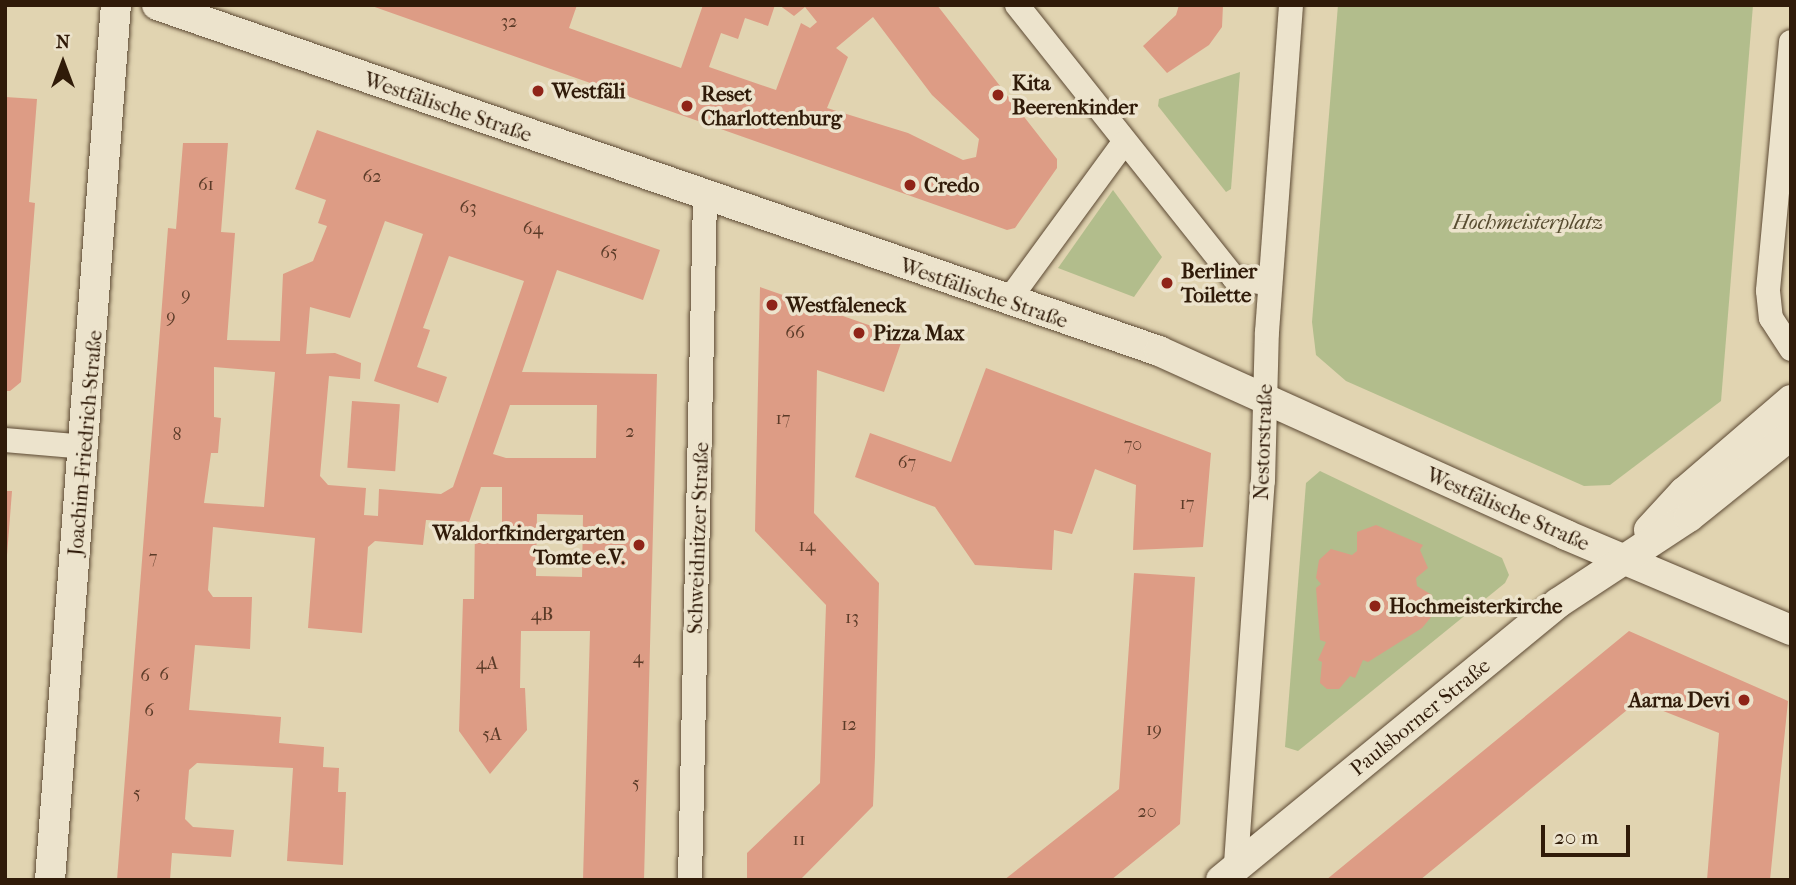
<!DOCTYPE html>
<html>
<head>
<meta charset="utf-8">
<style>
  body { margin:0 }
  #map { position:relative; width:1796px; height:885px; overflow:hidden; background:#e1d4b1; font-family:"IM FELL French Canon",serif }
  div>[style] { position:absolute }
  [style*='--x'] { left:calc(var(--x)*1px); top:calc(var(--y)*1px); width:calc(var(--w)*1px); rotate:calc(var(--a)*1deg) }
  .green>* { inset:0; background:#b2bd8c }
  .building>* { inset:0; background:#dd9c85; transform-origin:0 0 }
  .roads { filter:drop-shadow(0 0 2px #5c4933) drop-shadow(0 0 2px #5c4933) }
  .minor>* { height:24px; margin:-12px; padding:0 12px; transform-origin:12px; border-radius:12px; background:#ece3cc }
  .tertiary>* { height:30px; margin:-15px; padding:0 15px; transform-origin:15px; border-radius:15px; background:#ece3cc }
  .dots>* { width:19px; height:19px; translate:-50% -50%; box-sizing:border-box; border:4px solid #ece3cc; border-radius:50% }
  span { translate:-50% -50%; white-space:nowrap; text-align:center; line-height:1.15; -webkit-text-stroke:7px #ece3cc; paint-order:stroke }
  .number-label { font-size:18px; color:#5b3b28 }
  .number-label span { -webkit-text-stroke-width:0 }
  .poi-label { font-size:21px; color:#301b09; font-weight:700 }
  .left { translate:0 -50%; text-align:left }
  .right { translate:-100% -50%; text-align:right }
  .street-label { font-size:21px; color:#301b09 }
  .park-label { font-size:21px; color:#574c30; font-style:italic }
  .frame { position:absolute; inset:0; border:7px solid #301b09; pointer-events:none }
  .north { position:absolute; left:28px; top:28px; width:70px; height:70px; -webkit-text-stroke:5px #ece3cc; paint-order:stroke; rotate:0deg; font-size:19px; font-weight:700; line-height:28px; text-align:center; color:#301b09 }
  .north::after { content:''; display:block; margin:auto; width:24px; height:32px; background:#301b09; clip-path:polygon(50% 0,100% 100%,50% 72%,0 100%) }
  .scale { position:absolute; left:1541px; top:825px; width:89px; height:32px; box-sizing:border-box; border:4px solid #301b09; border-top:0; padding-left:9px; font-size:21px; line-height:24px; white-space:nowrap; color:#301b09; -webkit-text-stroke:5px #ece3cc; paint-order:stroke }
</style>
</head>
<body>
<div id="map">
  <div class="green">
    <div style="clip-path:polygon(1338px 5px,1753px 5px,1721px 401px,1610px 485px,1584px 486px,1346px 381px,1316px 355px,1312px 322px)"></div>
    <div style="clip-path:polygon(1240px 72px,1231px 189px,1226px 192px,1158px 106px,1159px 99px)"></div>
    <div style="clip-path:polygon(1113px 190px,1162px 257px,1134px 297px,1058px 268px)"></div>
    <div style="clip-path:polygon(1320px 471px,1502px 558px,1509px 575px,1505px 583px,1298px 751px,1285px 747px,1306px 483px)"></div>
  </div>
  <div class="building">
    <div style="clip-path:polygon(evenodd,369px 5px,577px 5px,569px 28px,681px 68px,703px 5px,775px 5px,768px 26px,745px 18px,738px 39px,721px 33px,709px 67px,776px 90px,801px 23px,810px 28px,817px 22px,805px 7px,794px 16px,779px 5px,937px 5px,1057px 159px,1057px 168px,1015px 228px,1007px 230px,369px 5px,873px 17px,932px 95px,979px 139px,976px 157px,963px 160px,908px 133px,827px 108px,848px 57px,836px 48px,873px 17px)"></div>
    <div style="clip-path:polygon(1179px 5px,1223px 5px,1222px 27px,1209px 45px,1167px 73px,1143px 46px,1176px 15px)"></div>
    <div style="clip-path:polygon(5px 97px,37px 99px,29px 202px,35px 203px,21px 382px,10px 391px,5px 391px)"></div>
    <div style="clip-path:polygon(evenodd,317px 130px,660px 250px,643px 300px,557px 270px,522px 372px,657px 374px,644px 880px,583px 880px,590px 631px,521px 631px,520px 688px,525px 688px,527px 730px,490px 774px,459px 731px,463px 599px,474px 599px,475px 527px,502px 528px,502px 487px,481px 487px,469px 522px,426px 520px,423px 545px,375px 541px,368px 547px,362px 633px,308px 628px,315px 538px,213px 527px,208px 590px,213px 597px,252px 597px,250px 649px,195px 645px,189px 710px,281px 717px,279px 743px,324px 747px,323px 767px,339px 768px,338px 792px,346px 792px,343px 865px,287px 861px,293px 768px,197px 763px,189px 770px,185px 819px,193px 827px,234px 830px,231px 857px,172px 853px,170px 880px,117px 880px,168px 228px,176px 229px,183px 143px,228px 143px,221px 232px,235px 233px,227px 340px,280px 341px,283px 274px,313px 261px,327px 226px,318px 223px,326px 200px,295px 189px,317px 130px,385px 221px,423px 234px,374px 381px,438px 403px,447px 377px,417px 367px,430px 330px,423px 328px,449px 256px,524px 281px,453px 487px,441px 494px,379px 489px,378px 516px,364px 515px,366px 488px,328px 485px,320px 476px,329px 376px,360px 379px,361px 363px,335px 353px,306px 354px,310px 307px,350px 318px,385px 221px,317px 130px,214px 367px,275px 372px,264px 507px,204px 503px,211px 453px,218px 453px,221px 418px,214px 417px,214px 367px,317px 130px,510px 405px,597px 405px,596px 458px,506px 458px,493px 454px,510px 405px,317px 130px,537px 514px,583px 515px,582px 577px,536px 576px,537px 514px)"></div>
    <div style="left:1171px;top:274px;width:10px;height:15px;rotate:61deg"></div>
    <div style="clip-path:polygon(760px 287px,903px 337px,884px 392px,817px 370px,814px 513px,879px 583px,875px 757px,873px 806px,800px 880px,747px 880px,747px 853px,820px 783px,826px 605px,755px 531px)"></div>
    <div style="clip-path:polygon(986px 368px,1211px 453px,1203px 547px,1133px 550px,1136px 485px,1095px 469px,1072px 534px,1054px 530px,1052px 570px,975px 565px,935px 507px,855px 477px,870px 433px,951px 462px)"></div>
    <div style="left:352px;top:401px;width:48px;height:67px;rotate:4deg"></div>
    <div style="clip-path:polygon(5px 491px,12px 491px,7px 555px,5px 555px)"></div>
    <div style="clip-path:polygon(1376px 525px,1423px 545px,1420px 550px,1428px 568px,1416px 578px,1417px 586px,1432px 595px,1432px 616px,1422px 628px,1368px 662px,1363px 660px,1355px 678px,1350px 676px,1339px 689px,1327px 689px,1320px 683px,1322px 662px,1318px 660px,1326px 642px,1320px 640px,1316px 588px,1321px 584px,1316px 578px,1319px 560px,1331px 549px,1352px 555px,1357px 551px,1357px 532px)"></div>
    <div style="clip-path:polygon(1134px 573px,1195px 577px,1180px 824px,1111px 880px,1004px 880px,1119px 789px)"></div>
    <div style="clip-path:polygon(1629px 631px,1788px 701px,1770px 880px,1707px 880px,1719px 733px,1638px 701px,1420px 880px,1326px 880px)"></div>
  </div>
  <div class="roads">
    <div class="minor">
      <div style="--x:1017;--y:5;--w:349;--a:51.5"></div>
      <div style="--x:1234;--y:278;--w:36;--a:9"></div>
      <div style="--x:1791;--y:42;--w:250;--a:95.3"></div>
      <div style="--x:1768;--y:291;--w:27;--a:84"></div>
      <div style="--x:1771;--y:318;--w:37;--a:57"></div>
      <div style="--x:1008;--y:301;--w:195;--a:-53.8"></div>
      <div style="--x:5;--y:440;--w:81;--a:4.9"></div>
      <div style="--x:1235;--y:878;--w:398;--a:-86"></div>
      <div style="--x:1263;--y:481;--w:149;--a:-88.5"></div>
      <div style="--x:1267;--y:332;--w:328;--a:-85.8"></div>
      <div style="--x:690;--y:880;--w:684;--a:-88.74"></div>
    </div>
    <div class="tertiary">
      <div style="--x:157;--y:5;--w:1060;--a:19.05"></div>
      <div style="--x:1159;--y:351;--w:447;--a:24.3"></div>
      <div style="--x:1566;--y:535;--w:244;--a:22.9"></div>
      <div style="--x:1649;--y:530;--w:52;--a:-47.4"></div>
      <div style="--x:1684;--y:492;--w:141;--a:-40.7"></div>
      <div style="--x:50;--y:880;--w:877;--a:-85.69"></div>
      <div style="--x:1221;--y:880;--w:436;--a:-39.4"></div>
      <div style="--x:1558;--y:603;--w:157;--a:-33.3"></div>
      <div style="--x:1689;--y:517;--w:131;--a:-38.8"></div>
    </div>
  </div>
  <div class="dots">
    <div style="left:538px;top:91px;background:#8f2418"></div>
    <div style="left:998px;top:95px;background:#8f2418"></div>
    <div style="left:687px;top:106px;background:#8f2418"></div>
    <div style="left:910px;top:185px;background:#8f2418"></div>
    <div style="left:1167px;top:283px;background:#8f2418"></div>
    <div style="left:772px;top:305px;background:#8f2418"></div>
    <div style="left:859px;top:333px;background:#8f2418"></div>
    <div style="left:639px;top:545px;background:#8f2418"></div>
    <div style="left:1375px;top:606px;background:#8f2418"></div>
    <div style="left:1744px;top:700px;background:#8f2418"></div>
  </div>
  <div class="number-label">
    <span style="left:509px;top:22px">32</span>
    <span style="left:372px;top:177px">62</span>
    <span style="left:206px;top:185px">61</span>
    <span style="left:468px;top:208px">63</span>
    <span style="left:533px;top:229px">64</span>
    <span style="left:609px;top:253px">65</span>
    <span style="left:186px;top:295px">9</span>
    <span style="left:171px;top:317px">9</span>
    <span style="left:795px;top:333px">66</span>
    <span style="left:783px;top:419px">17</span>
    <span style="left:630px;top:432px">2</span>
    <span style="left:177px;top:435px">8</span>
    <span style="left:1133px;top:445px">70</span>
    <span style="left:907px;top:463px">67</span>
    <span style="left:1187px;top:504px">17</span>
    <span style="left:807px;top:546px">14</span>
    <span style="left:153px;top:558px">7</span>
    <span style="left:542px;top:615px">4B</span>
    <span style="left:852px;top:618px">13</span>
    <span style="left:638px;top:658px">4</span>
    <span style="left:487px;top:664px">4A</span>
    <span style="left:164px;top:675px">6</span>
    <span style="left:145px;top:676px">6</span>
    <span style="left:149px;top:711px">6</span>
    <span style="left:849px;top:725px">12</span>
    <span style="left:1154px;top:730px">19</span>
    <span style="left:492px;top:735px">5A</span>
    <span style="left:636px;top:784px">5</span>
    <span style="left:137px;top:794px">5</span>
    <span style="left:1147px;top:812px">20</span>
    <span style="left:799px;top:840px">11</span>
  </div>
  <div class="poi-label">
    <span class="left" style="left:1012px;top:95px">Kita<br>Beerenkinder</span>
    <span class="left" style="left:552px;top:91px">Westfäli</span>
    <span class="left" style="left:701px;top:106px">Reset<br>Charlottenburg</span>
    <span class="left" style="left:924px;top:185px">Credo</span>
    <span class="left" style="left:1181px;top:283px">Berliner<br>Toilette</span>
    <span class="left" style="left:786px;top:305px">Westfaleneck</span>
    <span class="left" style="left:873px;top:333px">Pizza Max</span>
    <span class="right" style="left:625px;top:545px">Waldorfkindergarten<br>Tomte e.V.</span>
    <span class="left" style="left:1389px;top:606px">Hochmeisterkirche</span>
    <span class="right" style="left:1730px;top:700px">Aarna Devi</span>
  </div>
  <div class="street-label">
    <span style="left:448px;top:107px;rotate:19deg">Westfälische Straße</span>
    <span style="left:984px;top:293px;rotate:19deg">Westfälische Straße</span>
    <span style="left:1263px;top:442px;rotate:-88deg">Nestorstraße</span>
    <span style="left:85px;top:443px;rotate:-85deg">Joachim-Friedrich-Straße</span>
    <span style="left:1508px;top:509px;rotate:24deg">Westfälische Straße</span>
    <span style="left:698px;top:538px;rotate:-88deg">Schweidnitzer Straße</span>
    <span style="left:1420px;top:717px;rotate:-39deg">Paulsborner Straße</span>
  </div>
  <div class="park-label">
    <span style="left:1528px;top:222px">Hochmeisterplatz</span>
  </div>
  <div class="frame"></div>
  <div class="north">N</div>
  <div class="scale">20 m</div>
</div>
</body>
</html>
